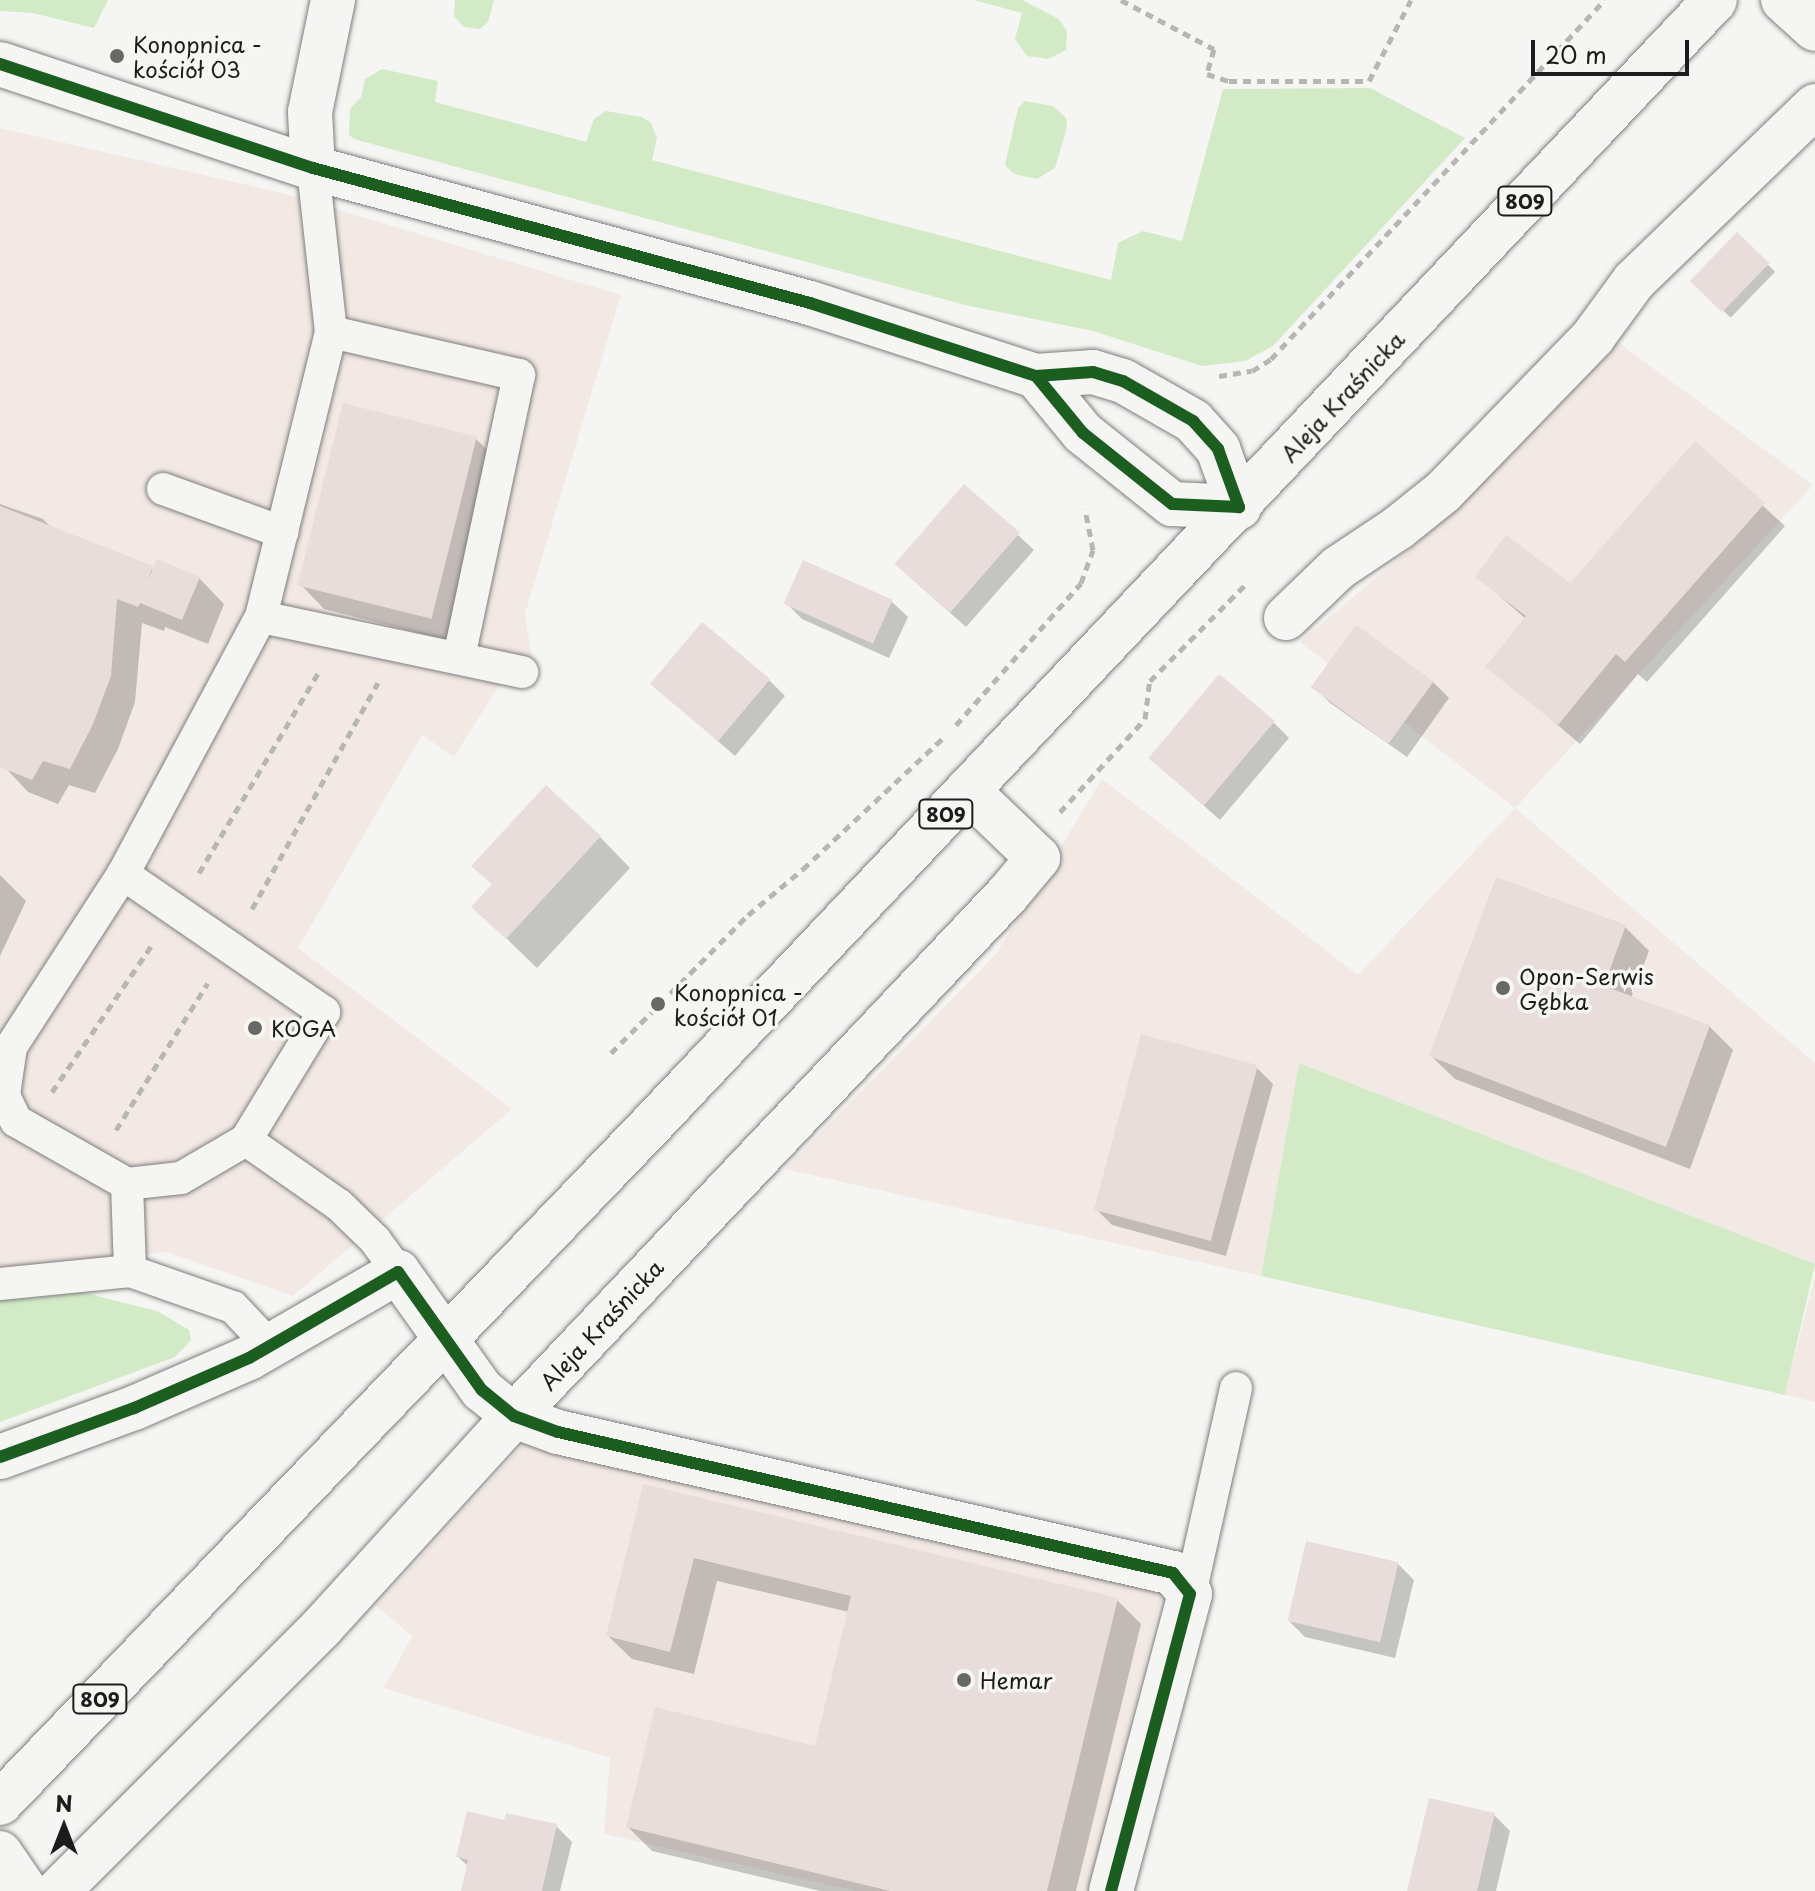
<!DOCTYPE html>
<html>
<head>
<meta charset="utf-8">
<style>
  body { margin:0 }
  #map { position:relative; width:1815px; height:1891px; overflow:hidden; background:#f5f5f3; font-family:"Playpen Sans",sans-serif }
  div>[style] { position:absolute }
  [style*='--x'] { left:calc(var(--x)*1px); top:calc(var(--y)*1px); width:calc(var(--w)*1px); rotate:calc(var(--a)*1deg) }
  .built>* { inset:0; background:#f3e9e4 }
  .green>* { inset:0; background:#d2ebc6 }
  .shadow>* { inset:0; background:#0003; transform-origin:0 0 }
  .building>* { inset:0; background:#e8ddda; transform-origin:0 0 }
  .path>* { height:5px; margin-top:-2.5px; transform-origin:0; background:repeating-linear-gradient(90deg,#b6b6b5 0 8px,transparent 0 14px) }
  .roads { filter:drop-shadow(0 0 2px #7e7e7d) drop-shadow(0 0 2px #7e7e7d) }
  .lane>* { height:32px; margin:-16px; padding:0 16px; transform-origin:16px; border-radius:16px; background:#f5f5f3 }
  .street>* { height:44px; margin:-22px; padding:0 22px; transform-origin:22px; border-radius:22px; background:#f5f5f3 }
  .secondary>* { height:44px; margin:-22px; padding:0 22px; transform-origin:22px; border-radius:22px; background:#f5f5f3 }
  .primary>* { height:44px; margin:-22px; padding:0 22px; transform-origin:22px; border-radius:22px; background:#f5f5f3 }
  .cycleway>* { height:12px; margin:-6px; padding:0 6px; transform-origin:6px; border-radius:6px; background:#1b5e20 }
  .dots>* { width:22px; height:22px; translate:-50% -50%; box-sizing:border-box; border:4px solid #f6f6f2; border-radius:50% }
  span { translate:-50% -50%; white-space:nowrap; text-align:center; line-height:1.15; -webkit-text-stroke:7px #f6f6f2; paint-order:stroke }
  .shield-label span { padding:2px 6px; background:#f6f6f2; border:2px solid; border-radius:6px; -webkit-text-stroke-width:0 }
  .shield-label { font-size:20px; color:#1c1c1c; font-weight:700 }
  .poi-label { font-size:22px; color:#1c1c1c }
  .left { translate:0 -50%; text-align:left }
  .street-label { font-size:22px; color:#1c1c1c }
  .north { position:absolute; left:24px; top:1787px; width:80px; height:80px; -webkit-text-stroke:6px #f6f6f2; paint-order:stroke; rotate:0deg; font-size:22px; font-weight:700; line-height:32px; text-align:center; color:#1c1c1c }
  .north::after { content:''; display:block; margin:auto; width:28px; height:36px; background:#1c1c1c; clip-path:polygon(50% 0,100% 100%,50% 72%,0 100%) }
  .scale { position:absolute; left:1531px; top:40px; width:158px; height:36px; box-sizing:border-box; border:4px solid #1c1c1c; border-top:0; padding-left:10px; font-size:24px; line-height:28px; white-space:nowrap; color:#1c1c1c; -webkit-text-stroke:6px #f6f6f2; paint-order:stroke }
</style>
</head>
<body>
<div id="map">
  <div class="built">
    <div style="clip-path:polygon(0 128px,286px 194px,621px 295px,525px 614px,537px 689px,503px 679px,454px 757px,422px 735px,298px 948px,512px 1109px,293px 1296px,167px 1252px,0 1271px)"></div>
    <div style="clip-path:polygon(1616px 341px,1813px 485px,1515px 808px,1815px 1063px,1815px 1264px,1299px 1063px,1261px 1276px,785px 1169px,996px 954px,1102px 779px,1358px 975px,1515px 808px,1300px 642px,1426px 535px)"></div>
    <div style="clip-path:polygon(1815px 1275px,1815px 1402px,1785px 1395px)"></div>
    <div style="clip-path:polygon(528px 1439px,1163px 1591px,1089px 1891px,856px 1891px,604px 1834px,610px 1758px,384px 1688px,412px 1636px,376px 1606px)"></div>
  </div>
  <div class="green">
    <div style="clip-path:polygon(0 0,108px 0,94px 28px,33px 13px,0 11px)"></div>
    <div style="clip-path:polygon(455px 0,494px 0,488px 22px,480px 29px,464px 27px,454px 16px)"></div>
    <div style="clip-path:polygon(974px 0,1022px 0,1059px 19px,1067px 31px,1066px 50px,1048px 59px,1027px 56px,1015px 39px,1022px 13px)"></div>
    <div style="clip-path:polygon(382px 69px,438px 81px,435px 102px,586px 142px,594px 119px,606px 111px,642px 117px,651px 123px,657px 138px,652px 160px,1111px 280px,1118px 243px,1143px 231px,1182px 241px,1223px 89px,1370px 88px,1465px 138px,1273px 346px,1245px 361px,1202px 366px,1093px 331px,965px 305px,354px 139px,349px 135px,350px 109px,361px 97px,365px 79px)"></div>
    <div style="clip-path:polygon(1025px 101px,1053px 106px,1066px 118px,1067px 127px,1055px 168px,1037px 179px,1014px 174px,1005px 165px,1018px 108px)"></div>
    <div style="clip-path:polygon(1299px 1063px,1815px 1264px,1785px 1395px,1261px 1276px)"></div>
    <div style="clip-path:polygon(73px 1290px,157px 1311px,189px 1330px,191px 1340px,175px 1357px,0 1422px,0 1299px)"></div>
  </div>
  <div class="shadow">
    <div style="left:1737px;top:235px;width:53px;height:64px;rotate:44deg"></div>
    <div style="clip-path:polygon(476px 439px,500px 462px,455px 642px,324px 609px,301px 585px)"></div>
    <div style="clip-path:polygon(1695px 444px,1785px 526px,1647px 682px,1638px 674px,1580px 744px,1488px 666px,1526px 619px,1478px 577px,1570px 585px)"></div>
    <div style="clip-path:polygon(evenodd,0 504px,43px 519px,54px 530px,155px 570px,199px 578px,224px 604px,208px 644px,165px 627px,164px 631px,142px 623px,135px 702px,118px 749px,95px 793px,69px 785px,58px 804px,28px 792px,0 762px,0 504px,147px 579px,151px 579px,145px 595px,147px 579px)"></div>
    <div style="clip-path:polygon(1018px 535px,1034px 550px,966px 627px,912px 579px)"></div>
    <div style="clip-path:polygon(892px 602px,908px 617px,889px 658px,802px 619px,786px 603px)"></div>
    <div style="clip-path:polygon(769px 680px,785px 696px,735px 756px,653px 684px)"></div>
    <div style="clip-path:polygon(1433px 682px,1449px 698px,1407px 757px,1330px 703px,1314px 687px)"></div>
    <div style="clip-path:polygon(1274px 723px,1289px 738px,1220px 820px,1150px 758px)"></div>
    <div style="clip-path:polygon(600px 837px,630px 868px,537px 968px,474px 907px,493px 885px,474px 866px)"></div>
    <div style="clip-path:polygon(0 875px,26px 901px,0 956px)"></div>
    <div style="clip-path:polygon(1498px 880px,1625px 927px,1649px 951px,1631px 998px,1709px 1026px,1733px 1050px,1690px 1169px,1455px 1079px,1431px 1056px)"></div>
    <div style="clip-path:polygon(1257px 1068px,1273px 1084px,1226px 1256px,1112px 1225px,1096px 1209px)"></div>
    <div style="clip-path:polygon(644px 1486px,1117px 1600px,1141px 1624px,1076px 1891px,820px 1891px,652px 1851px,628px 1827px,816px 1748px,849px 1612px,717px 1581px,694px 1674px,632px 1659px,608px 1636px)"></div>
    <div style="clip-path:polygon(1398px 1564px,1414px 1580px,1395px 1658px,1305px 1637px,1289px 1621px)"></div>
    <div style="clip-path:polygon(1494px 1815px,1510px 1831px,1496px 1891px,1409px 1891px)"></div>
    <div style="clip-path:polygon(506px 1822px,556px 1826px,572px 1842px,560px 1891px,463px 1891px,469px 1867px,458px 1857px)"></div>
  </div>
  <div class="building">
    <div style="left:1737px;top:232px;width:45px;height:68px;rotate:44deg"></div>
    <div style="left:343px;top:403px;width:138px;height:188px;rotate:14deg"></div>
    <div style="clip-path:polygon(1695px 441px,1765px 503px,1625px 662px,1616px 654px,1558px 725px,1485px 667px,1526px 616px,1475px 577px,1506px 535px,1570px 583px)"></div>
    <div style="left:964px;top:484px;width:74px;height:106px;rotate:41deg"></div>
    <div style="clip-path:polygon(0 506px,153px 566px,146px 585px,157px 559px,200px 577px,182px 620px,140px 603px,138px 607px,117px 599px,111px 676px,93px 724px,70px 769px,43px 761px,32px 780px,0 767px)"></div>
    <div style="left:803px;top:560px;width:98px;height:48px;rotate:24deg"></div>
    <div style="left:702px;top:622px;width:89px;height:81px;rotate:40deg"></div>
    <div style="left:1356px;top:625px;width:96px;height:77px;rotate:36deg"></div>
    <div style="left:1219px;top:674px;width:73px;height:110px;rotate:40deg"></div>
    <div style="clip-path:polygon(546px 785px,601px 836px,506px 939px,471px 907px,492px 884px,471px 866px)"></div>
    <div style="clip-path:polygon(1496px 877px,1626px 925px,1604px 986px,1710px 1025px,1666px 1147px,1429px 1056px)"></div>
    <div style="left:1141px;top:1034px;width:121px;height:182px;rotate:15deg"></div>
    <div style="clip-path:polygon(643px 1484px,1118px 1598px,1047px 1891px,890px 1891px,626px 1827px,655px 1707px,815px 1746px,851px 1596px,694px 1558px,670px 1652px,606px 1636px)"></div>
    <div style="left:1306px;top:1541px;width:95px;height:82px;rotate:13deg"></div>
    <div style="clip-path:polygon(1429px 1798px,1495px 1813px,1477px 1891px,1407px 1891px)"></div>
    <div style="clip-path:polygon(467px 1811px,504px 1820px,506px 1813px,557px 1824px,542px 1891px,461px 1891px,468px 1860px,456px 1857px)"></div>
  </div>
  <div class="path">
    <div style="--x:1121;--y:0;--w:105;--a:27.8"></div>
    <div style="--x:1214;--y:49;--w:26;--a:106"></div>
    <div style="--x:1207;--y:74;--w:23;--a:18"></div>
    <div style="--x:1229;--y:81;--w:140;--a:0"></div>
    <div style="--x:1369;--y:81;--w:91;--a:-62.6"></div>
    <div style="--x:1219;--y:376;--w:33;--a:-9"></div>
    <div style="--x:1252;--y:371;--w:22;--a:-32"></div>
    <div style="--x:1271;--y:359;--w:490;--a:-47.1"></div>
    <div style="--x:956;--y:725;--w:189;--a:-48.6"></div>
    <div style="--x:1081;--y:583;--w:35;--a:-70"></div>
    <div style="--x:1093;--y:550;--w:42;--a:-101"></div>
    <div style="--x:1060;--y:812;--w:126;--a:-47.6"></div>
    <div style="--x:1145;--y:719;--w:38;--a:-83"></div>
    <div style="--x:1150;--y:681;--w:134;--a:-45.3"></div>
    <div style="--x:199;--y:873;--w:234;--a:-59.2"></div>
    <div style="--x:252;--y:909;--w:259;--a:-60.9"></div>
    <div style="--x:611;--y:1053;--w:194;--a:-45.2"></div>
    <div style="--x:748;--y:915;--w:72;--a:-39.9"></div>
    <div style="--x:803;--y:869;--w:192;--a:-43.1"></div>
    <div style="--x:52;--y:1092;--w:178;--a:-55.8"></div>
    <div style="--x:116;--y:1130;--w:173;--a:-58"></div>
  </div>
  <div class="roads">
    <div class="lane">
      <div style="--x:331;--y:332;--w:193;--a:12.9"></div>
      <div style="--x:519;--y:375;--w:289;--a:102"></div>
      <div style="--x:163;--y:489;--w:127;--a:19.9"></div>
      <div style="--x:261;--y:617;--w:267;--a:11.9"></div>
      <div style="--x:123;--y:874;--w:244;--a:34.5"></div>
      <div style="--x:324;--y:1012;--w:150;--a:121.4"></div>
      <div style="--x:246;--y:1140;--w:75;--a:149.7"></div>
      <div style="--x:181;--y:1178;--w:54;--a:173.7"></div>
      <div style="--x:127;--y:1184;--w:128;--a:-150.4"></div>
      <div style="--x:16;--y:1121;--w:29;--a:-115"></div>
      <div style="--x:4;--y:1095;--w:49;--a:-81.7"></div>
      <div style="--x:11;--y:1047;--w:206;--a:-57.1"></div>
      <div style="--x:123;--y:874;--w:292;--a:-61.8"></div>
      <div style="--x:261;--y:617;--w:293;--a:-76.2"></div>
      <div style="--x:331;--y:332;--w:165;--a:-96.3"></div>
      <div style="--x:246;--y:1140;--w:113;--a:35"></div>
      <div style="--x:339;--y:1205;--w:50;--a:44.2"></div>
      <div style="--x:375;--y:1240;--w:39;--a:54"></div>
      <div style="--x:127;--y:1184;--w:87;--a:88"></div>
      <div style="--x:0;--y:1284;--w:131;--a:-5.7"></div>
      <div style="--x:130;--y:1271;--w:109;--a:19.3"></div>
      <div style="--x:233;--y:1307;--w:54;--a:46.5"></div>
      <div style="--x:1190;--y:1594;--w:211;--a:-77.4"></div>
    </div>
    <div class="street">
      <div style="--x:1783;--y:0;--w:43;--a:42.2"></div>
      <div style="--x:313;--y:168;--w:56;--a:-93.1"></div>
      <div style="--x:310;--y:112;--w:114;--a:-78.4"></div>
      <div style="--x:1286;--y:618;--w:72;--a:-43.9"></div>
      <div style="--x:1338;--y:568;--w:72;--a:-33.7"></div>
      <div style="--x:1398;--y:528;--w:58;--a:-38.7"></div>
      <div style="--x:1443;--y:492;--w:216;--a:-45.9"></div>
      <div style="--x:1593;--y:337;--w:69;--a:-53.8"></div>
      <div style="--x:1634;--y:281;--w:252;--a:-44"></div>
      <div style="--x:0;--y:1457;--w:143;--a:-20.1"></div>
      <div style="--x:134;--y:1408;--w:125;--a:-23.5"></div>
      <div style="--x:249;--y:1358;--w:172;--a:-30"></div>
      <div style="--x:398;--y:1272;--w:145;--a:54.6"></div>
      <div style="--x:482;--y:1390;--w:41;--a:39.1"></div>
      <div style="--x:514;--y:1416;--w:47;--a:20"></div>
      <div style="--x:558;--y:1432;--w:631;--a:12.91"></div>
      <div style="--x:1173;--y:1573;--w:27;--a:51"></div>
      <div style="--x:1190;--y:1594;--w:307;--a:104.9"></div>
      <div style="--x:0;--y:1853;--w:46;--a:55.6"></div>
      <div style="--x:58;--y:1891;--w:373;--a:-45"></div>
      <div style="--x:322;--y:1627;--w:285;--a:-47.7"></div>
      <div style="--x:514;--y:1416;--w:719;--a:-46.58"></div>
      <div style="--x:1008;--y:894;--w:47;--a:-50.2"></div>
      <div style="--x:1038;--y:858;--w:98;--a:-136.2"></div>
    </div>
    <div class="secondary">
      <div style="--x:0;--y:64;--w:330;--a:18.4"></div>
      <div style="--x:313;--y:168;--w:515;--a:15.2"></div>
      <div style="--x:810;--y:303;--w:237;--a:17.9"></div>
      <div style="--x:1036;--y:376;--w:57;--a:-4"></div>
      <div style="--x:1093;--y:372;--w:31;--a:17"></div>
      <div style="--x:1123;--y:381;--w:81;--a:29.7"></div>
      <div style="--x:1193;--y:421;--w:38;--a:48"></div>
      <div style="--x:1218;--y:449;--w:62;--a:70.1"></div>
      <div style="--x:1239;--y:507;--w:67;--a:-177.4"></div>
      <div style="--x:1172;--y:504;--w:114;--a:-141.4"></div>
      <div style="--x:1083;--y:433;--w:74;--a:-129.5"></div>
    </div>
    <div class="primary">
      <div style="--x:0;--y:1803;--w:944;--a:-46.16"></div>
      <div style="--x:654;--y:1122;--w:1544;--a:-46.6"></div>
    </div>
  </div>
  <div class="cycleway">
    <div style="--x:0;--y:64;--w:330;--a:18.4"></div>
    <div style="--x:313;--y:168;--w:515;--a:15.2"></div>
    <div style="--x:810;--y:303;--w:237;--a:17.9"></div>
    <div style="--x:1036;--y:376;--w:57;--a:-4"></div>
    <div style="--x:1093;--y:372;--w:31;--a:17"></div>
    <div style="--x:1123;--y:381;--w:81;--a:29.7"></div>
    <div style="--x:1193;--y:421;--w:38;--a:48"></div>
    <div style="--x:1218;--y:449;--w:62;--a:70.1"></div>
    <div style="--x:1239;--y:507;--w:67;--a:-177.4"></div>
    <div style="--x:1172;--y:504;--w:114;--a:-141.4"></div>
    <div style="--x:1083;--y:433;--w:74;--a:-129.5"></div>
    <div style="--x:0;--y:1457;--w:143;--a:-20.1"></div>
    <div style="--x:134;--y:1408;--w:125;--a:-23.5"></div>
    <div style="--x:249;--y:1358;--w:172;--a:-30"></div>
    <div style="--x:398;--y:1272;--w:145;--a:54.6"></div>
    <div style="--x:482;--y:1390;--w:41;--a:39.1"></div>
    <div style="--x:514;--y:1416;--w:47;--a:20"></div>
    <div style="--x:558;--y:1432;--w:631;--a:12.91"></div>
    <div style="--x:1173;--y:1573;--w:27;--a:51"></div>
    <div style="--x:1190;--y:1594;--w:307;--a:104.9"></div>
  </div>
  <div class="dots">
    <div style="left:117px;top:56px;background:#686867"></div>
    <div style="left:1503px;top:988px;background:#686867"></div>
    <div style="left:658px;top:1004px;background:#686867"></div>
    <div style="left:255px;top:1028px;background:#686867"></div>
    <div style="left:964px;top:1680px;background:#686867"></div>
  </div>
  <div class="shield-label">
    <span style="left:1525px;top:201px">809</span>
    <span style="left:946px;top:814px">809</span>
    <span style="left:100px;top:1699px">809</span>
  </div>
  <div class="poi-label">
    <span class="left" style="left:133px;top:56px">Konopnica -<br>kościół 03</span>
    <span class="left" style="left:1519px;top:988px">Opon-Serwis<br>Gębka</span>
    <span class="left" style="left:674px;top:1004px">Konopnica -<br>kościół 01</span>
    <span class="left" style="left:271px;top:1028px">KOGA</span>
    <span class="left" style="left:980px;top:1680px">Hemar</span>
  </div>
  <div class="street-label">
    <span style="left:1342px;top:396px;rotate:-47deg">Aleja Kraśnicka</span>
    <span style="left:601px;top:1324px;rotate:-47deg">Aleja Kraśnicka</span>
  </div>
  <div class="north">N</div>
  <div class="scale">20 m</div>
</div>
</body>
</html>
